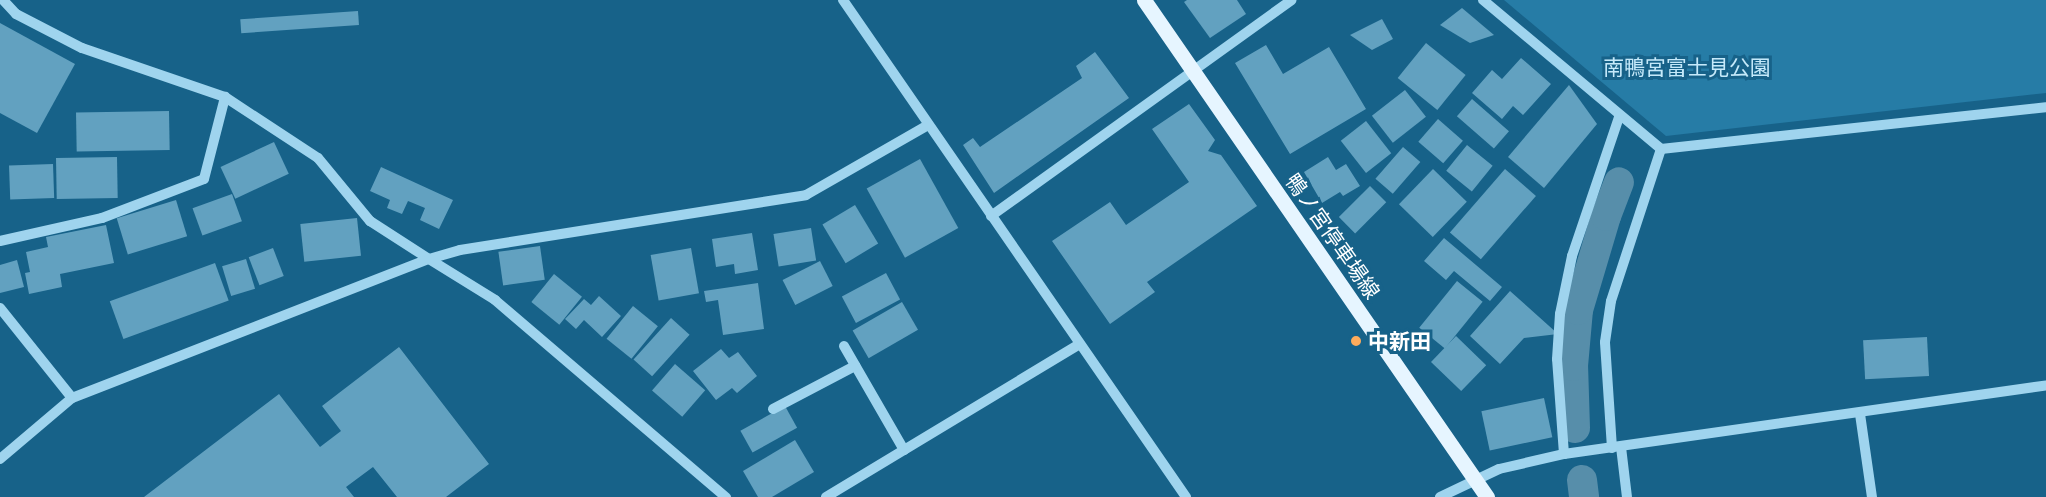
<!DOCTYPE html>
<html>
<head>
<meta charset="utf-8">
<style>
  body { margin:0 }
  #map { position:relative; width:2046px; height:497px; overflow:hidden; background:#176289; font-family:Barlow,"Noto Sans JP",sans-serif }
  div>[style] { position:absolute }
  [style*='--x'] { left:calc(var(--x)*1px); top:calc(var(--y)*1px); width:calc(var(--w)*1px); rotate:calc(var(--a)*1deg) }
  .green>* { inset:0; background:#267ca6 }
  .canal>* { height:30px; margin:-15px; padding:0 15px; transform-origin:15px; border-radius:15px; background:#578eaa }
  .building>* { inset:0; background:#62a1c0; transform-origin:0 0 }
  .minor>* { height:10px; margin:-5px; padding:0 5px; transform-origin:5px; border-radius:5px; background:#9fd4ee }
  .major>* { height:15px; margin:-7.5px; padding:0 7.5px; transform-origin:7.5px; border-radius:7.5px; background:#e6f5ff }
  .dots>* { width:16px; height:16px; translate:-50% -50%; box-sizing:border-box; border:3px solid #176289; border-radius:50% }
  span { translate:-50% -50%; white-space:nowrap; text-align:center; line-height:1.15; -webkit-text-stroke:6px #176289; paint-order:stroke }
  .park-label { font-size:21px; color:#c5e9fa }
  .street-label { font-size:21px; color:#fff }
  .poi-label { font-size:21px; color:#fff; font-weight:700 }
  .left { translate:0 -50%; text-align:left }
</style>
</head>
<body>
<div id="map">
  <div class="green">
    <div style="clip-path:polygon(1504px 0,2046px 0,2046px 93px,1666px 136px)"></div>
  </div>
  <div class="canal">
    <div style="--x:1575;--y:428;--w:62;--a:-91.8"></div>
    <div style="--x:1573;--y:366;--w:56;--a:-84.9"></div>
    <div style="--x:1578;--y:310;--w:98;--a:-73.4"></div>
    <div style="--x:1606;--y:216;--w:36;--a:-69"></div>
    <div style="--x:1582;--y:480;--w:17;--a:83"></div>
  </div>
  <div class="building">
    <div style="clip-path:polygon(1187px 0,1237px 0,1246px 14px,1210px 38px,1184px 2px)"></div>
    <div style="clip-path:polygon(1462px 8px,1494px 35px,1470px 43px,1440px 25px)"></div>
    <div style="left:358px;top:11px;width:14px;height:118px;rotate:86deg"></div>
    <div style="clip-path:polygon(1382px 19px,1393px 39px,1372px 50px,1350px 35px)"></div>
    <div style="clip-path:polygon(0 23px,75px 64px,37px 133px,0 113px)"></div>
    <div style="left:1426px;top:43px;width:51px;height:45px;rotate:39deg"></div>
    <div style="clip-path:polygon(1266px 45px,1283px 74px,1329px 47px,1366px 109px,1290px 154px,1235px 63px)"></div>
    <div style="clip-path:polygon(1095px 52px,1129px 98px,994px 193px,963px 145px,973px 138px,980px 147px,1082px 78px,1076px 66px)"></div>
    <div style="clip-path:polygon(1521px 58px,1551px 84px,1523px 115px,1513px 106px,1502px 119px,1472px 93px,1492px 70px,1502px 79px)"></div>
    <div style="clip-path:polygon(1569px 85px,1597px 124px,1544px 188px,1508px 157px)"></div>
    <div style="left:1405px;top:90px;width:34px;height:42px;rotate:52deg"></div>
    <div style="left:1472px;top:99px;width:49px;height:23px;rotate:41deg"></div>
    <div style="clip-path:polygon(1189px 104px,1215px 140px,1208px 151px,1221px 155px,1257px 206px,1147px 282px,1155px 292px,1110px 324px,1052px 241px,1110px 202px,1126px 225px,1189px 182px,1152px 129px)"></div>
    <div style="left:169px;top:111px;width:39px;height:93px;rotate:89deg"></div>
    <div style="left:1438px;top:119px;width:33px;height:30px;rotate:41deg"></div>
    <div style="left:1366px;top:121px;width:41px;height:32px;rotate:52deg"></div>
    <div style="left:274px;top:142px;width:35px;height:59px;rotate:65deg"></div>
    <div style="left:1467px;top:145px;width:33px;height:33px;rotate:39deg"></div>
    <div style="left:1403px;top:147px;width:23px;height:42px;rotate:41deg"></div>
    <div style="left:117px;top:157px;width:41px;height:61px;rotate:89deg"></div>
    <div style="clip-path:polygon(1328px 157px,1336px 170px,1346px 164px,1360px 186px,1343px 196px,1340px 192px,1322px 203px,1304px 172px)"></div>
    <div style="left:920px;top:159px;width:79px;height:61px;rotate:61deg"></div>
    <div style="left:53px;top:164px;width:34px;height:44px;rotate:88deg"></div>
    <div style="clip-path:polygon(381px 167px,453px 200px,439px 229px,420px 220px,425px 208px,408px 201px,402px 214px,387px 208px,390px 200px,370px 191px)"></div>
    <div style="left:1433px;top:169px;width:47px;height:49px;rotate:44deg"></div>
    <div style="left:1505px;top:169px;width:41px;height:84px;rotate:41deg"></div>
    <div style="left:1370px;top:186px;width:23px;height:44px;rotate:45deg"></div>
    <div style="left:232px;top:194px;width:29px;height:42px;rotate:70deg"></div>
    <div style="left:176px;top:200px;width:38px;height:62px;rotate:73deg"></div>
    <div style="left:855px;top:205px;width:45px;height:38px;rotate:59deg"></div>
    <div style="left:357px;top:218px;width:38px;height:57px;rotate:84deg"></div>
    <div style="clip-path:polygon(106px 225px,114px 263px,60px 274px,62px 287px,29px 294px,25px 273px,30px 272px,26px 252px,48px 247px,46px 237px)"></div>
    <div style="left:811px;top:228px;width:33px;height:38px;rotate:81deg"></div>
    <div style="clip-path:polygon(752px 233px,758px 270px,735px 274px,734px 264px,716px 267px,712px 239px)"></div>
    <div style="clip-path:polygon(1444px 238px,1502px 287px,1490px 301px,1454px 271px,1446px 280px,1424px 261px)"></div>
    <div style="left:540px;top:246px;width:34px;height:42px;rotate:82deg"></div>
    <div style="left:273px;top:248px;width:30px;height:26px;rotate:69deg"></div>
    <div style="left:691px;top:248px;width:46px;height:41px;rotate:80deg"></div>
    <div style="left:246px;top:259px;width:31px;height:25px;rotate:73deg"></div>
    <div style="clip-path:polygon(17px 260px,24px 287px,0 293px,0 265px)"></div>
    <div style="left:820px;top:261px;width:28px;height:42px;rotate:63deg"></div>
    <div style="left:215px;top:263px;width:40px;height:112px;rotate:70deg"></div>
    <div style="left:886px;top:273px;width:30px;height:50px;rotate:62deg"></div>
    <div style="left:554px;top:274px;width:36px;height:36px;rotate:39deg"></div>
    <div style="left:1457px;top:281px;width:33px;height:60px;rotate:39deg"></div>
    <div style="clip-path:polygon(758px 283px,764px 329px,723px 335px,718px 300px,706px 302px,704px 291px)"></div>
    <div style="clip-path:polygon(1510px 291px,1558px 334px,1524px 338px,1500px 364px,1470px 336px)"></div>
    <div style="clip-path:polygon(599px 296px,621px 316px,602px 337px,584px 320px,576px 329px,565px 319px,584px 299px,591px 305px)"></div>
    <div style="left:902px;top:302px;width:32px;height:57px;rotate:60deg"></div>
    <div style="left:633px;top:306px;width:32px;height:42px;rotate:39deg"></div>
    <div style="left:671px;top:318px;width:25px;height:56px;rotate:42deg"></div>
    <div style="left:1456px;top:336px;width:42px;height:36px;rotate:44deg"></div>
    <div style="left:1927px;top:337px;width:39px;height:64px;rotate:87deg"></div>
    <div style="clip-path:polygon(399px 347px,489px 464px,446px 497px,397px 497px,373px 467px,346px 487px,354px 497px,144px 497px,279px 394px,320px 447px,341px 431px,322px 406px)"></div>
    <div style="clip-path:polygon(721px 349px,729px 358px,738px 352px,757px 376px,737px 393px,732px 388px,716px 400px,693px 371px)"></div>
    <div style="left:675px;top:364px;width:40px;height:35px;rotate:41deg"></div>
    <div style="left:1544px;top:398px;width:40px;height:64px;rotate:78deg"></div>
    <div style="left:785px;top:406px;width:25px;height:51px;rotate:61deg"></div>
    <div style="clip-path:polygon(795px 440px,814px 472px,772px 497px,758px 497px,743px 471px)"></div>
  </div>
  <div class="minor">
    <div style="--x:3;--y:0;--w:19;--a:47"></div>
    <div style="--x:16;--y:14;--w:74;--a:27.3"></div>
    <div style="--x:82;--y:48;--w:151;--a:18.9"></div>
    <div style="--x:225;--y:97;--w:111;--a:33.3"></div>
    <div style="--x:318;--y:158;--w:82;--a:50.5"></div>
    <div style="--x:370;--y:221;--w:70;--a:32.8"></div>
    <div style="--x:429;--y:259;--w:32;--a:-16"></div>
    <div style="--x:460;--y:250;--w:350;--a:-9"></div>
    <div style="--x:806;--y:195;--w:141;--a:-29.8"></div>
    <div style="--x:843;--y:0;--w:604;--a:55.39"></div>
    <div style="--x:1483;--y:0;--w:232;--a:39.9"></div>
    <div style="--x:1661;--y:149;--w:387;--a:-6.2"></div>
    <div style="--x:991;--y:216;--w:370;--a:-35.7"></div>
    <div style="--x:0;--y:241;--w:105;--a:-12.7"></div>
    <div style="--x:102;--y:218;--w:109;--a:-20.9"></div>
    <div style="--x:204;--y:179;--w:85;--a:-75.6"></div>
    <div style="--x:0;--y:308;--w:115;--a:51.3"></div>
    <div style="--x:773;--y:409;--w:93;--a:-27.7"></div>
    <div style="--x:1860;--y:414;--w:84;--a:81.8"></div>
    <div style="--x:1621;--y:447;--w:50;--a:83.2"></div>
    <div style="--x:1612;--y:448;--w:106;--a:-93.8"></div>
    <div style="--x:1605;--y:342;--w:41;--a:-81.7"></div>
    <div style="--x:1611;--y:301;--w:160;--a:-71.8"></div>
    <div style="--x:904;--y:450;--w:205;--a:-31.1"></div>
    <div style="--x:1564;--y:454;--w:95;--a:-94.2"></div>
    <div style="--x:1557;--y:359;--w:45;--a:-86.2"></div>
    <div style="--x:1560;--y:314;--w:59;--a:-78.3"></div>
    <div style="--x:1572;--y:256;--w:147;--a:-71.3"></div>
    <div style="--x:0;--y:459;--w:94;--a:-40.3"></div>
    <div style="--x:72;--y:398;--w:383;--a:-21.3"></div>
    <div style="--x:429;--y:259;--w:78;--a:31.8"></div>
    <div style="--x:495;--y:300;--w:304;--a:40.5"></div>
    <div style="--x:826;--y:497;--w:91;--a:-31.1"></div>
    <div style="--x:904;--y:450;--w:120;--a:-120"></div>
    <div style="--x:1440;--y:497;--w:65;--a:-25.4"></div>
    <div style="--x:1499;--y:469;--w:67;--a:-13"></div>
    <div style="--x:1564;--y:454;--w:487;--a:-8.1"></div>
  </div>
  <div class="major">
    <div style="--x:1144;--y:0;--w:604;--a:55.39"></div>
  </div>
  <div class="dots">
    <div style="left:1356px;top:341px;background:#ffac5c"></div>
  </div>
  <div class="park-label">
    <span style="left:1687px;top:67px">南鴨宮富士見公園</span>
  </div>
  <div class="street-label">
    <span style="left:1333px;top:236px;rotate:55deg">鴨ノ宮停車場線</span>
  </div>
  <div class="poi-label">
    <span class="left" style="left:1368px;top:341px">中新田</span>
  </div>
</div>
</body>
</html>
